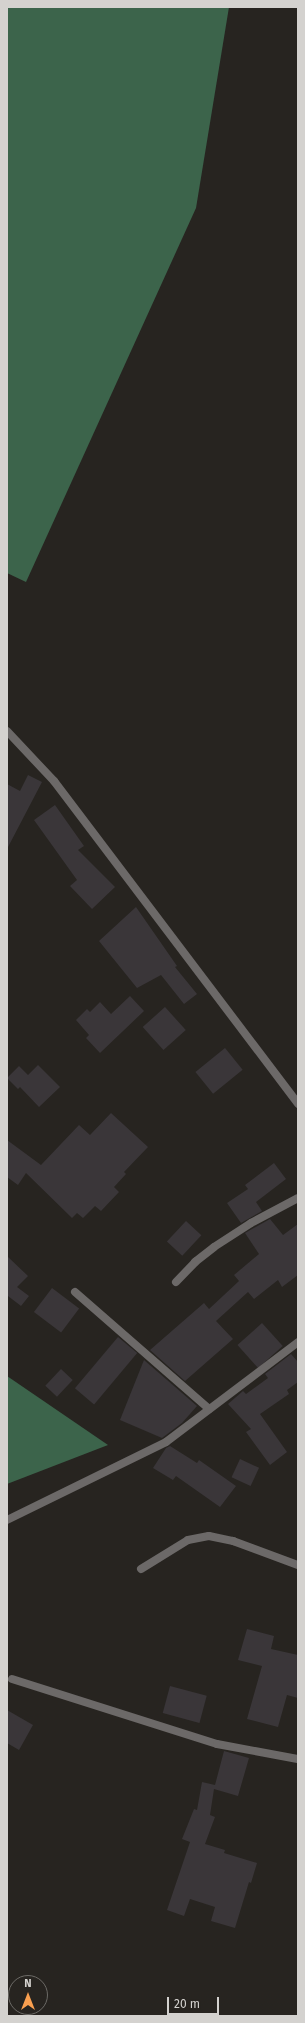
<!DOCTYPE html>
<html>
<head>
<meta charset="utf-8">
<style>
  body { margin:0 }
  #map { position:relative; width:305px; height:2023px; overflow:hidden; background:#272420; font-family:"Fira Sans",sans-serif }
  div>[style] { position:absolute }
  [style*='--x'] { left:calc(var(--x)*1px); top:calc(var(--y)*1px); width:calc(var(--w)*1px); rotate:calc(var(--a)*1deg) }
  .forest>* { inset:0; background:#3c644b }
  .building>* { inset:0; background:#3a3639; transform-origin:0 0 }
  .minor>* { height:8px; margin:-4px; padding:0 4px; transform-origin:4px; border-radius:4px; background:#6c6968 }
  .tertiary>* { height:8px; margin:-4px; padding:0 4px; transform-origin:4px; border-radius:4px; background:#6c6968 }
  span { translate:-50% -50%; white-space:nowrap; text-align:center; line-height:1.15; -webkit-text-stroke:3.5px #272420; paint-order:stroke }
  .frame { position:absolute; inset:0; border:8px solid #d4d2cf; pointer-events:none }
  .north { position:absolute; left:8px; top:1975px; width:40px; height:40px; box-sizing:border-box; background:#272420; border:1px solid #6c6a66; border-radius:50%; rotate:0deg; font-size:11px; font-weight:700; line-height:16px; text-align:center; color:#d4d2cf }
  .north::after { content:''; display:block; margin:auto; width:14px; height:18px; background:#fa9f4f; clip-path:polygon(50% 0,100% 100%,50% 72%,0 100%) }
  .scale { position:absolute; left:167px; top:1997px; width:52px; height:18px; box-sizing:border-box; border:2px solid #d4d2cf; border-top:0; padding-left:5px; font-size:12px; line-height:14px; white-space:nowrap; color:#d4d2cf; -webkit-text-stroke:3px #272420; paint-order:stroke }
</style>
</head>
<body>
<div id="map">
  <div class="forest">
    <div style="clip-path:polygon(7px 7px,229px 7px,196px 208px,26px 582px,7px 573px)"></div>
    <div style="clip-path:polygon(7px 1376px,108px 1445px,7px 1484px)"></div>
  </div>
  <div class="building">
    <div style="clip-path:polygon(28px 775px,42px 782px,7px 849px,7px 784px,20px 791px)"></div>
    <div style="clip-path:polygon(55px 805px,84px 846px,78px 850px,115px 887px,92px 909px,70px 886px,77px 880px,34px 820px)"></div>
    <div style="clip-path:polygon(136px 907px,177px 966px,175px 967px,197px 994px,184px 1004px,161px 975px,137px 988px,99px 941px)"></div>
    <div style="clip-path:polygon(130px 996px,144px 1011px,100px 1053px,86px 1038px,89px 1035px,76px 1020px,87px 1009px,90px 1012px,100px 1002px,111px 1014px)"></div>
    <div style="left:165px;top:1007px;width:31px;height:30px;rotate:48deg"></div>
    <div style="left:225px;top:1048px;width:28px;height:38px;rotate:51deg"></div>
    <div style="clip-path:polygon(38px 1065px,60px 1087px,39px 1107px,20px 1087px,18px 1089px,7px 1078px,19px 1066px,28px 1075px)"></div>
    <div style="clip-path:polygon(111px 1113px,148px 1147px,124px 1172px,126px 1174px,114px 1187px,119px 1192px,101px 1211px,95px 1206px,83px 1218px,77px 1213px,72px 1218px,26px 1173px,18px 1185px,7px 1177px,7px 1140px,41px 1165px,79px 1125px,90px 1135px)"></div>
    <div style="clip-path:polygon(274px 1163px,286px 1179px,256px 1202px,262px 1211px,241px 1223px,227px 1203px,248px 1189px,245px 1185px)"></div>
    <div style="clip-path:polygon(270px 1219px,283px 1235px,298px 1224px,298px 1275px,282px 1287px,278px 1280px,254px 1299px,248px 1292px,216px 1321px,233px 1339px,185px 1381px,150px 1350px,204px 1303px,209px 1309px,239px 1281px,234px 1275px,259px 1254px,245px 1233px)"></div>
    <div style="left:186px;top:1221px;width:21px;height:28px;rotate:43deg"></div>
    <div style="clip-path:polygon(7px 1256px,28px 1276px,17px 1287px,29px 1296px,21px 1306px,8px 1296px,7px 1298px)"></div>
    <div style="left:52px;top:1288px;width:34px;height:30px;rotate:37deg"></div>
    <div style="left:262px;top:1323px;width:31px;height:33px;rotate:48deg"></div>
    <div style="left:118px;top:1337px;width:25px;height:67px;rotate:40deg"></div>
    <div style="clip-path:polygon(291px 1354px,298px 1362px,298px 1382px,287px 1390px,289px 1394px,260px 1414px,287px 1452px,270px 1465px,246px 1432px,251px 1429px,228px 1404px,243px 1391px,246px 1394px,268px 1378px,265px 1374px)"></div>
    <div style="clip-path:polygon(144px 1360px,197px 1406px,182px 1423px,162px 1438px,120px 1420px)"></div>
    <div style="left:61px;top:1369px;width:16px;height:23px;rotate:43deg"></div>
    <div style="clip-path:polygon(170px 1446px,197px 1463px,199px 1460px,236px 1486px,220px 1507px,176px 1476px,173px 1480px,153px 1468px,166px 1448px)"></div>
    <div style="left:240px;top:1459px;width:21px;height:20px;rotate:25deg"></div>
    <div style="clip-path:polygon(247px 1629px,274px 1636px,271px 1649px,298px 1655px,298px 1698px,287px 1695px,278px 1727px,247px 1719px,262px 1666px,238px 1660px)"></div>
    <div style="left:170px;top:1686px;width:38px;height:28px;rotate:15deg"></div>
    <div style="clip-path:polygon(7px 1710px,33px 1725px,19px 1750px,7px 1743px)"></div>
    <div style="clip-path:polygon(224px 1751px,249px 1758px,238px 1796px,214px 1789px,210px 1815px,215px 1817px,205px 1844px,225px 1850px,224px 1853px,257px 1863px,251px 1883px,249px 1882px,235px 1928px,211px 1921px,215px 1907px,190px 1899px,184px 1916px,167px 1910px,190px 1842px,182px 1839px,194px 1809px,197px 1810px,202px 1782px,215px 1785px)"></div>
  </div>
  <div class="minor">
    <div style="--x:176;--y:1282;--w:28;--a:-46"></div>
    <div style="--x:195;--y:1262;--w:24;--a:-38"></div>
    <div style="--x:214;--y:1247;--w:44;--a:-33"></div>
    <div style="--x:251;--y:1223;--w:53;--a:-28"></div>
    <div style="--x:75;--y:1292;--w:178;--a:41.1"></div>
    <div style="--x:7;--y:1520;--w:177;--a:-26.1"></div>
    <div style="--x:166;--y:1442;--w:166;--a:-37.1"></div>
    <div style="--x:141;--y:1569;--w:55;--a:-31.7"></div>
    <div style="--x:188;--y:1540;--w:21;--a:-11"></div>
    <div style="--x:209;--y:1536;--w:25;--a:12"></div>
    <div style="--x:233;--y:1541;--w:69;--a:20.3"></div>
    <div style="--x:12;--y:1679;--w:215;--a:17.6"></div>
    <div style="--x:217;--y:1744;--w:82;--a:10.5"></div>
  </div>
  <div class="tertiary">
    <div style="--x:7;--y:731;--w:69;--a:46.8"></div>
    <div style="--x:54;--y:781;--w:405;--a:52.9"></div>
  </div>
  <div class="frame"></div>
  <div class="north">N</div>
  <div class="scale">20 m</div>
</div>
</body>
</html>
